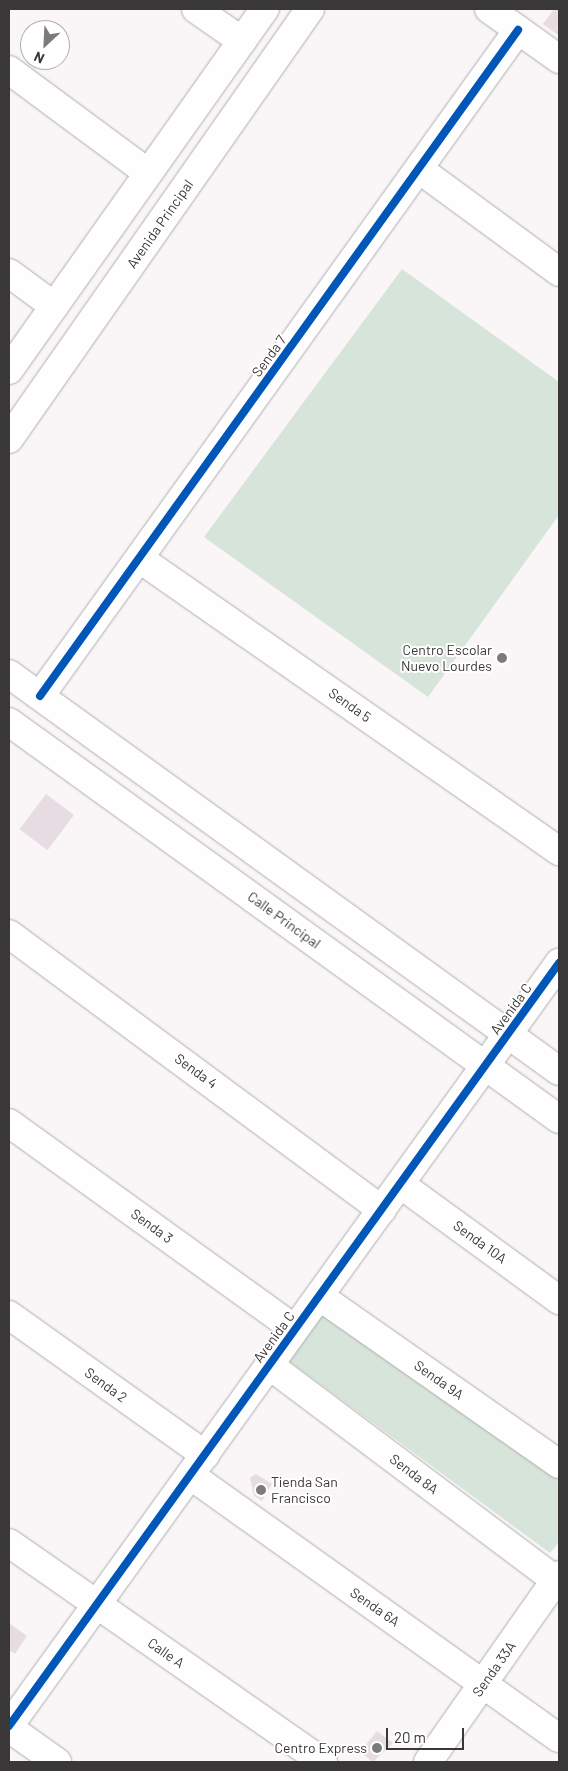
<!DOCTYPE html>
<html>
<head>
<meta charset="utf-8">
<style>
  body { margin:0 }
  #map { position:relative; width:568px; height:1771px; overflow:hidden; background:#faf6f8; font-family:Barlow,sans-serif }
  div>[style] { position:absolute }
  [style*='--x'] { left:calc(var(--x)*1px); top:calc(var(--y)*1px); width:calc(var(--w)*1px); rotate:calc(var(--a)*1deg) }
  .green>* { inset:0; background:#d6e4d9 }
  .building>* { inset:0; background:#e6dce1; transform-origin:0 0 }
  .roads { filter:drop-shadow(0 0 1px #b0adae) drop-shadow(0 0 1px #b0adae) }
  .minor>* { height:28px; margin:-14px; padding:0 14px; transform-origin:14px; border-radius:14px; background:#fefefe }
  .cycleway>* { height:8px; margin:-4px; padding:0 4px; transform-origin:4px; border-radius:4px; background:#0057b8 }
  .dots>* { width:14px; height:14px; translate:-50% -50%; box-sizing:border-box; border:2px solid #fff; border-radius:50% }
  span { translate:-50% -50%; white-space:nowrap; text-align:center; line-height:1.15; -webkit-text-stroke:4px #fff; paint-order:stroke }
  .street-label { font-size:14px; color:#3a3738 }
  .poi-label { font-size:14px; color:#3a3738 }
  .right { translate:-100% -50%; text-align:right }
  .left { translate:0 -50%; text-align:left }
  .frame { position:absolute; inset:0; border:10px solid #3a3738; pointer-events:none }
  .north { position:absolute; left:20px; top:20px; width:50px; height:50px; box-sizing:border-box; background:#fff; border:1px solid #b0afaf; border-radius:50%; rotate:205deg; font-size:14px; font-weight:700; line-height:20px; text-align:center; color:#3a3738 }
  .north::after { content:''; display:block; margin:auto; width:18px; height:22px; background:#7d7a7b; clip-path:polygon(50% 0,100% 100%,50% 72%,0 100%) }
  .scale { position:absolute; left:386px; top:1728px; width:78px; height:22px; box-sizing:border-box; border:2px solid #3a3738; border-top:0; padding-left:6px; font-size:15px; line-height:18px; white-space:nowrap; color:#3a3738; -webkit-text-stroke:4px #fff; paint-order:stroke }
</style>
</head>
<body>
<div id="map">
  <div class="green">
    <div style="clip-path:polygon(402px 269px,559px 382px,559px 515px,428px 697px,204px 537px)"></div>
    <div style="clip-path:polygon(310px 1306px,559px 1475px,559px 1542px,550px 1553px,282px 1356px)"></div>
  </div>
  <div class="building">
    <div style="clip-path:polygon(554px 9px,559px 9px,558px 35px,543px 24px)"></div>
    <div style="left:46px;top:794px;width:35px;height:44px;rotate:37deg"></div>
    <div style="clip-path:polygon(256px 1474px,272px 1484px,262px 1501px,254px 1496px,250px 1478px)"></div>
    <div style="clip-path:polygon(9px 1623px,27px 1636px,15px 1654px,9px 1650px)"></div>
    <div style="clip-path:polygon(377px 1731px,393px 1743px,373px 1762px,360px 1752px)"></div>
  </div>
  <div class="roads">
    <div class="minor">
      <div style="--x:196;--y:9;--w:56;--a:34.8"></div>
      <div style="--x:489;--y:9;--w:86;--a:35.5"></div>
      <div style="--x:9;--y:70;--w:173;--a:36.5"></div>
      <div style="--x:419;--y:169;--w:174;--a:36.3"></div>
      <div style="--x:9;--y:273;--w:56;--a:36.3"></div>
      <div style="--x:9;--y:370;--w:443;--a:-54.7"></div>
      <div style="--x:9;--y:439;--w:525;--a:-55.01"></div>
      <div style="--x:140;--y:559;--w:511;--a:34.87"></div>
      <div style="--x:9;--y:674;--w:678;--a:35.82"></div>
      <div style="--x:40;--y:696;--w:820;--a:-54.33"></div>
      <div style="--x:9;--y:722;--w:678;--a:35.82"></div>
      <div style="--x:9;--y:934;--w:464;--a:36.5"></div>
      <div style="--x:9;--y:1123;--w:352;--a:35.8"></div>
      <div style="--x:400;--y:1184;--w:197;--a:36.1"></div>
      <div style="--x:319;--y:1296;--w:293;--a:35"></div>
      <div style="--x:9;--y:1315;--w:241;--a:35.5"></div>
      <div style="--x:269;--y:1365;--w:363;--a:36.9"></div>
      <div style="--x:190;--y:1475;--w:453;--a:35.5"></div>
      <div style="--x:9;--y:1543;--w:383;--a:34.9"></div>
      <div style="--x:9;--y:1726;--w:941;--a:-54.21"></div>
      <div style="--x:9;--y:1728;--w:59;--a:35.3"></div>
      <div style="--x:428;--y:1762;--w:228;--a:-55"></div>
    </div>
  </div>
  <div class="cycleway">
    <div style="--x:40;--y:696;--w:820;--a:-54.33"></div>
    <div style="--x:9;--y:1726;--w:941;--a:-54.21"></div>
  </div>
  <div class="dots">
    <div style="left:502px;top:658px;background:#7d7a7b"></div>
    <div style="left:261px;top:1490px;background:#7d7a7b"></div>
    <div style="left:377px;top:1748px;background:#7d7a7b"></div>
  </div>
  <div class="street-label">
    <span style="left:160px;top:224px;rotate:-55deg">Avenida Principal</span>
    <span style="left:269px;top:356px;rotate:-54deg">Senda 7</span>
    <span style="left:350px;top:705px;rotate:35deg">Senda 5</span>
    <span style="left:284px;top:920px;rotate:36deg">Calle Principal</span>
    <span style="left:511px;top:1009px;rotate:-54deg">Avenida C</span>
    <span style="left:196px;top:1071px;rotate:36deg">Senda 4</span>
    <span style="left:152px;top:1226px;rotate:36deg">Senda 3</span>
    <span style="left:480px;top:1242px;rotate:36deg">Senda 10A</span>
    <span style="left:274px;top:1337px;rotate:-54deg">Avenida C</span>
    <span style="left:439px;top:1380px;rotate:35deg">Senda 9A</span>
    <span style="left:106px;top:1385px;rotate:36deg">Senda 2</span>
    <span style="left:414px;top:1474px;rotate:37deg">Senda 8A</span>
    <span style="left:375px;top:1607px;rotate:35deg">Senda 6A</span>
    <span style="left:166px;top:1653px;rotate:35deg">Calle A</span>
    <span style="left:494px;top:1669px;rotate:-55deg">Senda 33A</span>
  </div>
  <div class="poi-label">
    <span class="right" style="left:492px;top:658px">Centro Escolar<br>Nuevo Lourdes</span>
    <span class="left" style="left:271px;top:1490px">Tienda San<br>Francisco</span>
    <span class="right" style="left:367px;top:1748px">Centro Express</span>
  </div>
  <div class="frame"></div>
  <div class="north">N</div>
  <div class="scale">20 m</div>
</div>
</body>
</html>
